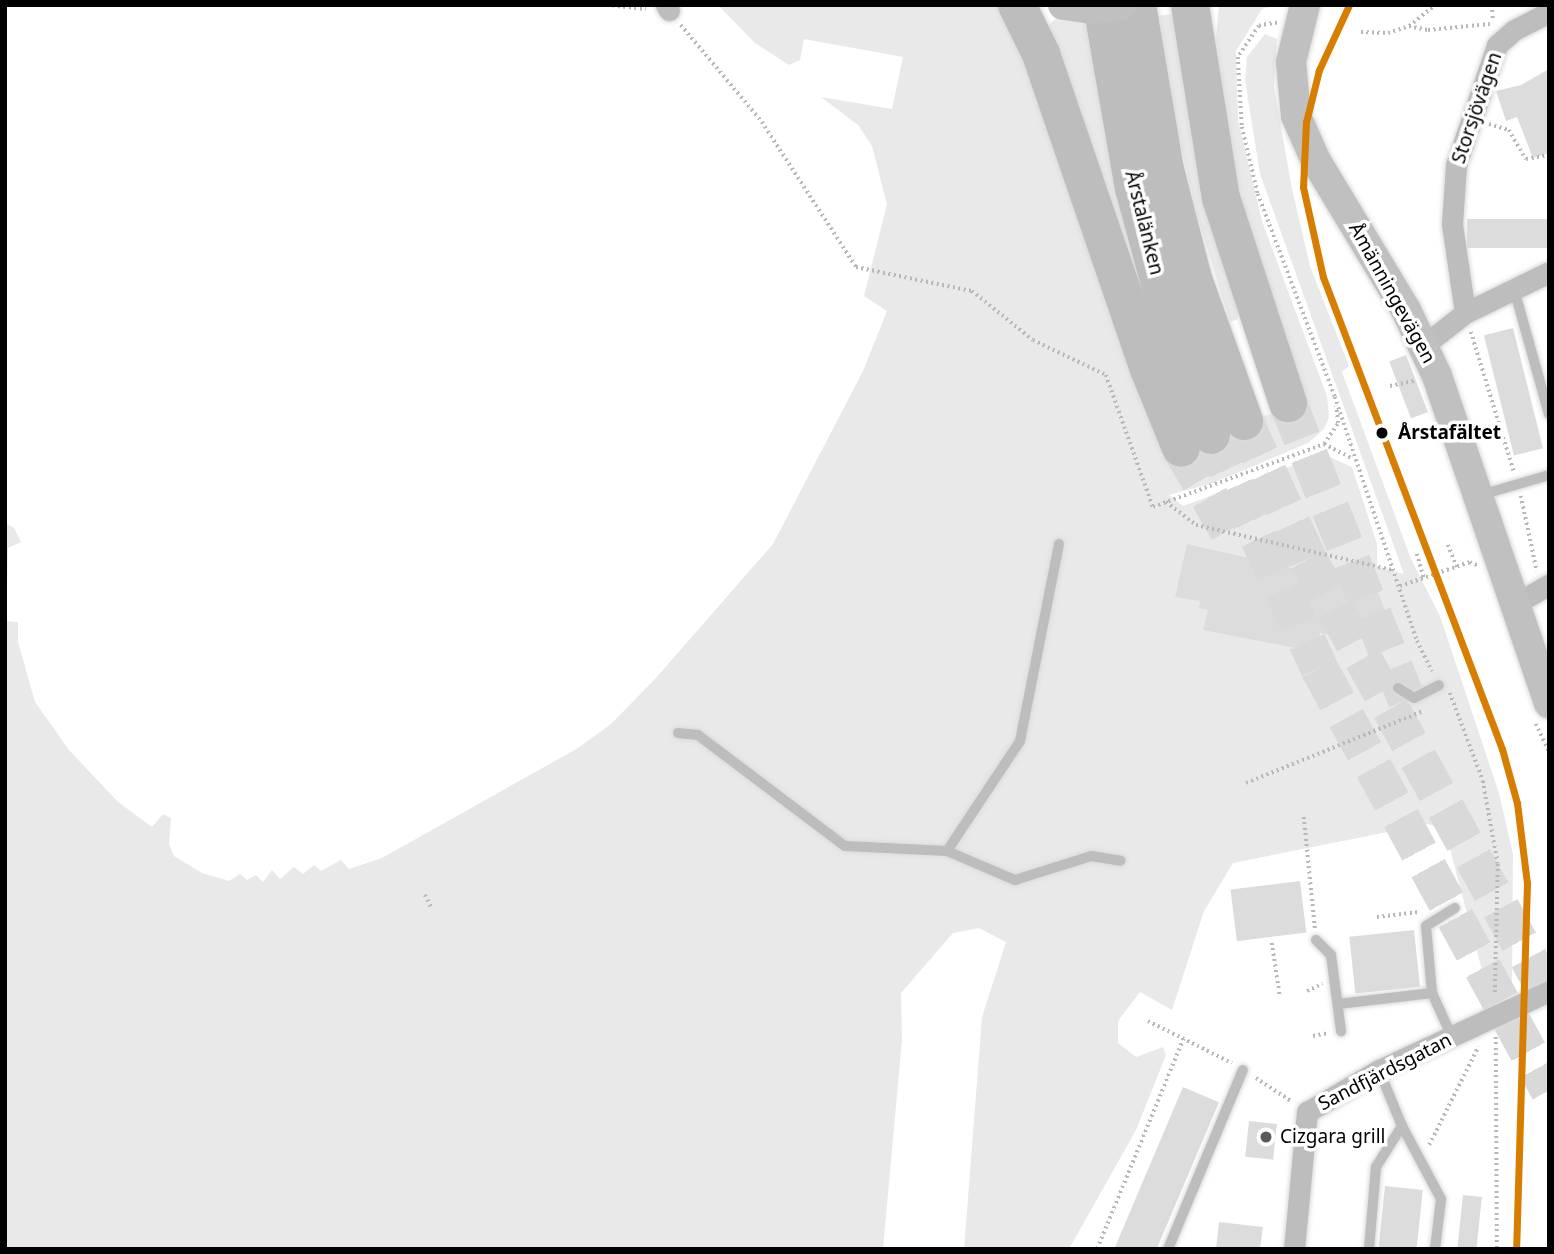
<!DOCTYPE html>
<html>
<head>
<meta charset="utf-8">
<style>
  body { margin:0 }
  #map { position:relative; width:1554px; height:1254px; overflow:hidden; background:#fff; font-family:"Noto Sans",sans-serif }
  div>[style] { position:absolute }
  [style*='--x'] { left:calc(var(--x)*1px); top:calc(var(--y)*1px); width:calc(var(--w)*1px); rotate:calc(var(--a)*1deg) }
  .green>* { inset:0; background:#e9e9e9 }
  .building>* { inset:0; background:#dcdcdc; transform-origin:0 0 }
  .highway-tunnel>* { height:38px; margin-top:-19px; transform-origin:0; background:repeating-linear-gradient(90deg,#d9d9d9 0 38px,transparent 0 57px) }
  .path>* { height:3.5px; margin-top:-1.75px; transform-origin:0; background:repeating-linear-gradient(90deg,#b8b8b8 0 2px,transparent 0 5.5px) }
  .roads { filter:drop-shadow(0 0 2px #dbdbdb) drop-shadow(0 0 2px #dbdbdb) }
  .lane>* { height:10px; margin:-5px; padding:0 5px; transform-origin:5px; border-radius:5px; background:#bdbdbd }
  .street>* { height:21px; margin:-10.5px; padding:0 10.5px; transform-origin:10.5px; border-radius:10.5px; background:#bdbdbd }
  .secondary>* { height:30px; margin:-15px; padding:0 15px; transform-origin:15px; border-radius:15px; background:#c0c0c0 }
  .highway>* { height:38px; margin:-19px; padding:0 19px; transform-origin:19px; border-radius:19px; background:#bdbdbd }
  .secondary-bridge>* { height:30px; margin:-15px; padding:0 15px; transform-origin:15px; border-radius:15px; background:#c0c0c0 }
  .rail-1>* { height:7px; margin:-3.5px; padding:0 3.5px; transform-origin:3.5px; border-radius:3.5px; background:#d77d00 }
  .dots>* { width:19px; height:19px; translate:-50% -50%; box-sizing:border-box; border:4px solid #fff; border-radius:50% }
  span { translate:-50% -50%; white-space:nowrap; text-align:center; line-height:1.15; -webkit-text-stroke:7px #fff; paint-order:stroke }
  .street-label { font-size:19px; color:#000 }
  .stop-label { font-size:19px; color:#000; font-weight:700 }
  .left { translate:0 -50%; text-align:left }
  .poi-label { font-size:19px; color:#000 }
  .frame { position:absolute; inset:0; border:7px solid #000; pointer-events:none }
</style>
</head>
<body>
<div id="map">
  <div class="green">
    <div style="clip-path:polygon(718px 5px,1000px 5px,1016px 30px,1167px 451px,1160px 454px,1163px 457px,1309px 398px,1303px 397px,1237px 196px,1215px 48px,1219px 5px,1279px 5px,1262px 9px,1236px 51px,1238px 120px,1262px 221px,1327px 396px,1329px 417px,1324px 429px,1308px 443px,1213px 483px,1169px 495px,1183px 506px,1323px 454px,1352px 467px,1377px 544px,1377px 566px,1404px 574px,1260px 174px,1245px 80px,1247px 57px,1265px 34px,1277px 39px,1274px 87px,1292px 189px,1310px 266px,1349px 366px,1342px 372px,1411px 559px,1440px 616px,1499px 793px,1513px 855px,1512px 985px,1494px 989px,1483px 974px,1445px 830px,1428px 824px,1233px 863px,1204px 911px,1172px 1010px,1140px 992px,1118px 1021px,1118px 1043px,1136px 1057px,1163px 1047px,1166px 1055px,1136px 1130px,1069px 1249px,964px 1249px,982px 1017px,1006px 942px,979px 928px,953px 933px,901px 993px,902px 1040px,883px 1249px,5px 1249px,5px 523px,14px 528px,21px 542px,8px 548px,6px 621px,18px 622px,18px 642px,35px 702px,69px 750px,118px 802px,152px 827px,163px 814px,171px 818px,169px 844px,174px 856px,202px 873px,229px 881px,240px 874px,247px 880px,256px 875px,263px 882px,272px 870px,280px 879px,294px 867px,303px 874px,314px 865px,321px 871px,341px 860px,349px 869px,382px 858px,578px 748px,611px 724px,655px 679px,773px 544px,863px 371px,887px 311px,864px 296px,887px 204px,872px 146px,858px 125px,821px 97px,892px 109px,903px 57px,804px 39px,800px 60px,789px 65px,755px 43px)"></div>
    <div style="clip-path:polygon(1172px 14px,1236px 282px,1238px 319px,1230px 322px,1197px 215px,1174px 117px,1157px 16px)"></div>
    <div style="clip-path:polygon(1055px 19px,1085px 23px,1129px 247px,1120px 250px,1043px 31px)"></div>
  </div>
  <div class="building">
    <div style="clip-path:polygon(1549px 69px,1549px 153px,1533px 158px,1517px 117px,1506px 121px,1496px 91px,1521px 85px)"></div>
    <div style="left:1549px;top:219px;width:29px;height:82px;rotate:90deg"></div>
    <div style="left:1513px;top:328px;width:124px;height:30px;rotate:76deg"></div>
    <div style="left:1406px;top:355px;width:61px;height:18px;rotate:69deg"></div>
    <div style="clip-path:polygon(1187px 544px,1376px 587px,1398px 644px,1320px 633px,1316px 652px,1203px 630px,1208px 610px,1199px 608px,1200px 601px,1175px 597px)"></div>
    <div style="left:1300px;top:881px;width:52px;height:70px;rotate:83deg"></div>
    <div style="left:1414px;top:930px;width:57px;height:65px;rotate:84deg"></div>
    <div style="left:1183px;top:1087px;width:39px;height:176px;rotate:23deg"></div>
    <div style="left:1249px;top:1121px;width:28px;height:36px;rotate:6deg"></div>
    <div style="left:1385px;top:1186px;width:38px;height:63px;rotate:6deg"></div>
    <div style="left:1463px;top:1195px;width:19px;height:54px;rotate:6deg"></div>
    <div style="clip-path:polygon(1219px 1222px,1263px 1227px,1260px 1249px,1216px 1249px)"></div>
  </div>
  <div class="highway-tunnel">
    <div style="--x:1288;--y:403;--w:320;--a:68.2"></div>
    <div style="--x:1244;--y:421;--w:152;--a:65.1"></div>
    <div style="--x:1308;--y:559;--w:499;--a:61.1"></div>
    <div style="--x:1211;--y:435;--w:257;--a:65.1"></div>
    <div style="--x:1319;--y:668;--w:481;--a:61.4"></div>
    <div style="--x:1181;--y:448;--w:100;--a:60.1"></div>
  </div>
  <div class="path">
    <div style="--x:607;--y:5;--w:39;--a:6"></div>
    <div style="--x:1492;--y:5;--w:16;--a:86"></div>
    <div style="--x:1277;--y:23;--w:18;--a:171"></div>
    <div style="--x:1259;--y:26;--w:37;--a:124"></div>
    <div style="--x:1238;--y:57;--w:70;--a:86.7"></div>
    <div style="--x:1242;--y:127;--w:69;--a:76.6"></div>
    <div style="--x:1258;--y:194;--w:217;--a:69.2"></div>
    <div style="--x:1335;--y:397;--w:257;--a:71.4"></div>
    <div style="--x:1417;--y:641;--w:34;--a:63"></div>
    <div style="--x:681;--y:25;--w:126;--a:50.1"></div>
    <div style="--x:762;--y:122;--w:173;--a:57"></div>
    <div style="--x:856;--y:267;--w:118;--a:11.7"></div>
    <div style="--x:972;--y:291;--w:78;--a:38.8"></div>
    <div style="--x:1033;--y:340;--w:81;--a:25.6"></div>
    <div style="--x:1106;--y:375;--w:140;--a:70.4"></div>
    <div style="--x:1153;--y:507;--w:182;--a:-20.2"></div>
    <div style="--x:1324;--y:444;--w:25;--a:-56"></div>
    <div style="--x:1338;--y:423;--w:17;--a:-97"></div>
    <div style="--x:1409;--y:26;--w:19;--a:12"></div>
    <div style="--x:1428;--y:30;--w:62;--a:-5.5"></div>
    <div style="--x:1361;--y:32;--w:27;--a:2"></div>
    <div style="--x:1388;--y:33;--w:22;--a:-18"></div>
    <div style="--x:1409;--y:26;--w:33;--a:-39"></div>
    <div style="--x:1489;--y:124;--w:21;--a:17"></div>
    <div style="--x:1509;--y:130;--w:34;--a:60"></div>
    <div style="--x:1526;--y:159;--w:23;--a:-10"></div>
    <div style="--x:1471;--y:332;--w:146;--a:72.9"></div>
    <div style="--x:1390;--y:386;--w:25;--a:-12"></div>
    <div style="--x:1324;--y:444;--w:33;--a:27"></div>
    <div style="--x:1521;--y:496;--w:77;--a:78"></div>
    <div style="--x:1166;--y:502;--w:38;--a:37"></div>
    <div style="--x:1196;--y:525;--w:202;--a:12.9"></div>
    <div style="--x:1448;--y:545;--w:24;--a:68"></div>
    <div style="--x:1417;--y:554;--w:25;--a:74"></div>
    <div style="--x:1400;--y:586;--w:74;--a:-18.9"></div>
    <div style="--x:1470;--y:562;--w:8;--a:23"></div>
    <div style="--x:1450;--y:693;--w:94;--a:69.4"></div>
    <div style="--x:1483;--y:781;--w:84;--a:79.8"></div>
    <div style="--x:1498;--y:864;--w:131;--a:91.3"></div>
    <div style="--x:1536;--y:724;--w:31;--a:65"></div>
    <div style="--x:1246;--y:783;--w:191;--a:-22.1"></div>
    <div style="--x:1304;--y:817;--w:112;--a:84.3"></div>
    <div style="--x:425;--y:895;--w:13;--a:63"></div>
    <div style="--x:1377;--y:917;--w:42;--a:-6.8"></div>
    <div style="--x:1272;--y:943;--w:54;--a:81.4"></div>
    <div style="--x:1307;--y:991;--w:17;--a:-25"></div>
    <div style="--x:1148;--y:1021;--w:94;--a:26.6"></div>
    <div style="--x:1313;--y:1036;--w:16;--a:-11"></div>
    <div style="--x:1496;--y:1037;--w:212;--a:89.7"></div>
    <div style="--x:1256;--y:1078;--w:42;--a:33.3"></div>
    <div style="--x:1429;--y:1145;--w:110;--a:-63.4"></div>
    <div style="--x:1097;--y:1249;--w:229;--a:-67.7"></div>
  </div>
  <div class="roads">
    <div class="lane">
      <div style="--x:1514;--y:289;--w:130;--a:74.4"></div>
      <div style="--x:1481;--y:495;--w:71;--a:-16.4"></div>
      <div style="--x:1398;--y:688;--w:19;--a:32"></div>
      <div style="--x:1414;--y:698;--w:28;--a:-27"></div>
      <div style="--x:678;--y:733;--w:20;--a:6"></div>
      <div style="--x:698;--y:735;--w:184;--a:37.1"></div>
      <div style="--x:845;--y:846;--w:102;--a:2.8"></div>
      <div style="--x:947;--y:851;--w:132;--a:-56.4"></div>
      <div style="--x:1020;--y:741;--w:201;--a:-78.8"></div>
      <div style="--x:947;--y:851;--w:74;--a:23.1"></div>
      <div style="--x:1015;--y:880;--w:80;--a:-17.5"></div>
      <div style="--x:1091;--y:856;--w:30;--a:9"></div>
      <div style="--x:1316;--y:940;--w:21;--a:45"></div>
      <div style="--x:1331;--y:955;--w:77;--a:82.5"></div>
      <div style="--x:1338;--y:1004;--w:95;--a:-6.7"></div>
      <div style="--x:1452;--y:1037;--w:48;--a:-114.4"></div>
      <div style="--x:1432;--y:993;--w:67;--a:-95.1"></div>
      <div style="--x:1426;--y:926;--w:34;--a:-32"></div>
      <div style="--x:1379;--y:1070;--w:61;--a:67.7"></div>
      <div style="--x:1402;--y:1126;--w:83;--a:61.9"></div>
      <div style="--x:1441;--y:1199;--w:50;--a:96.8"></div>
      <div style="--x:1168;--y:1249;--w:194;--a:-67.3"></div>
      <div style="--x:1369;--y:1249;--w:82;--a:-85.1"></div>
      <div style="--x:1376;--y:1167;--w:49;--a:-57.6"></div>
    </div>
    <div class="street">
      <div style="--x:666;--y:5;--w:6;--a:59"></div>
      <div style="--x:1465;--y:313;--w:90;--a:-98.3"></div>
      <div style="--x:1452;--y:224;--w:59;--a:-86.1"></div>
      <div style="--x:1456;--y:165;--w:127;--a:-71.1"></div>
      <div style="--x:1497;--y:45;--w:23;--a:-41"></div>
      <div style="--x:1514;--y:30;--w:39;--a:-27"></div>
      <div style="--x:1423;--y:346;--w:53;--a:-38.2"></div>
      <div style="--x:1465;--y:313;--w:93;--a:-26"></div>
      <div style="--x:1515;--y:604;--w:39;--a:-30"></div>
      <div style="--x:1294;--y:1249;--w:138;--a:-84.6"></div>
      <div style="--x:1307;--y:1112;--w:83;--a:-30.3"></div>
      <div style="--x:1379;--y:1070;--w:187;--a:-24.9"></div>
    </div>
    <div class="secondary">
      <div style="--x:1305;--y:5;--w:59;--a:103.8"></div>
      <div style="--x:1291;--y:62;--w:54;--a:84.7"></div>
      <div style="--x:1296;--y:116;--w:49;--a:66"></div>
      <div style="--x:1316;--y:161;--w:174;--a:58.9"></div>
      <div style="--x:1406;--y:310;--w:73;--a:64.8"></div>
      <div style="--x:1437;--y:376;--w:346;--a:71.1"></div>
    </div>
    <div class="highway">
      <div style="--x:1017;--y:5;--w:55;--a:63.9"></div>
      <div style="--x:1041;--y:54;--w:333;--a:71.1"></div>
      <div style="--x:1149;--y:369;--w:85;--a:67.9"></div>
      <div style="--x:1102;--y:5;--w:186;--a:80.1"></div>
      <div style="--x:1134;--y:188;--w:107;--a:74.8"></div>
      <div style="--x:1162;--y:291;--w:152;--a:71.2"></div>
      <div style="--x:1137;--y:5;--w:167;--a:80.4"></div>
      <div style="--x:1165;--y:170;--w:113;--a:75.6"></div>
      <div style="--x:1193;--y:279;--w:151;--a:70.2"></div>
      <div style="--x:1190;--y:5;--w:195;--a:80.9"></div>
      <div style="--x:1221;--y:198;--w:216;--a:71.9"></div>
    </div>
  </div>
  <div class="secondary-bridge">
    <div style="--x:1063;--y:5;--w:28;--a:8"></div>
    <div style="--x:1091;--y:9;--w:31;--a:-7"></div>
  </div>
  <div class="rail-1">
    <div style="--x:1349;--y:5;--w:72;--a:114.8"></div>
    <div style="--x:1319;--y:70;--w:54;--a:104"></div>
    <div style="--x:1306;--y:122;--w:65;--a:92.6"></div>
    <div style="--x:1303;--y:187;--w:92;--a:77.5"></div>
    <div style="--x:1323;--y:277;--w:505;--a:69.23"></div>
    <div style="--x:1502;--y:749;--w:56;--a:74.5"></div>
    <div style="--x:1517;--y:803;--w:81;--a:82.9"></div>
    <div style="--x:1527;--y:883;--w:366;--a:91.7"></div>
  </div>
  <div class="dots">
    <div style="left:1382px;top:433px;background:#000"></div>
    <div style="left:1266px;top:1137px;background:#595959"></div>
  </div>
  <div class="street-label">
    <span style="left:1477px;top:108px;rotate:-71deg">Storsjövägen</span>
    <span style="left:1144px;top:223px;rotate:76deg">Årstalänken</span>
    <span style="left:1392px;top:293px;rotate:61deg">Åmänningevägen</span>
    <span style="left:1385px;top:1072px;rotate:-27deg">Sandfjärdsgatan</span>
  </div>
  <div class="stop-label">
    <span class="left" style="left:1398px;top:433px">Årstafältet</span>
  </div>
  <div class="poi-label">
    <span class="left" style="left:1280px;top:1137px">Cizgara grill</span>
  </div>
  <div class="frame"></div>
</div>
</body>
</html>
